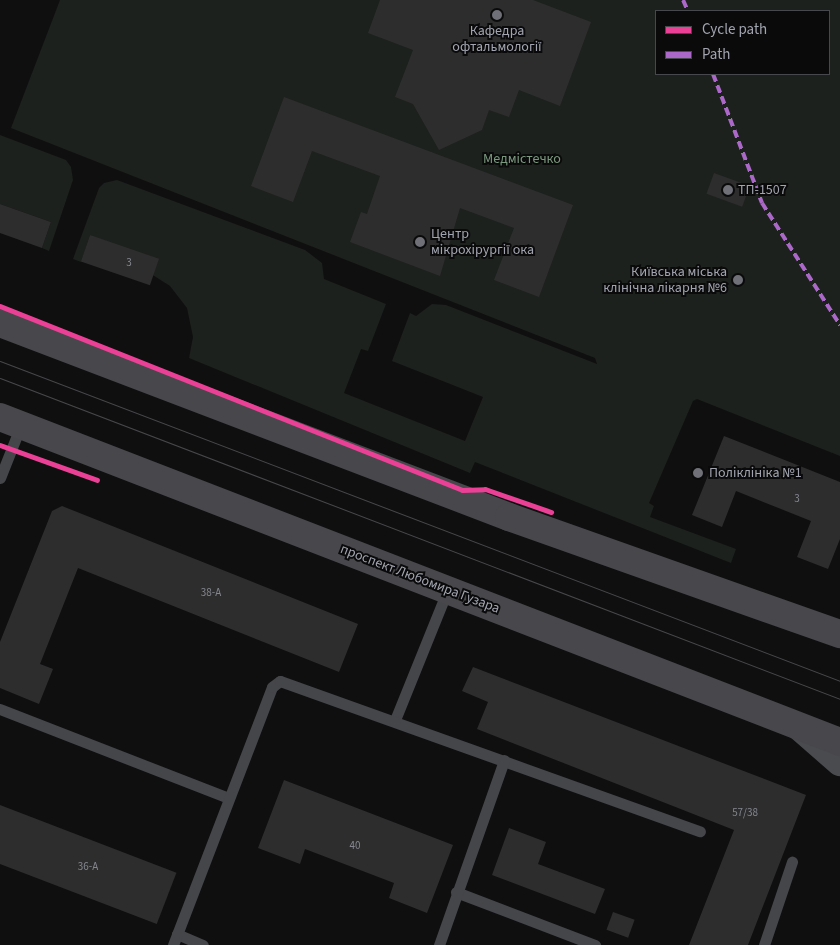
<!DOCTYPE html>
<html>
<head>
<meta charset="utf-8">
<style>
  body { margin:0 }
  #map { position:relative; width:840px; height:945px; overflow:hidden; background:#0f0f10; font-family:"Source Sans 3",sans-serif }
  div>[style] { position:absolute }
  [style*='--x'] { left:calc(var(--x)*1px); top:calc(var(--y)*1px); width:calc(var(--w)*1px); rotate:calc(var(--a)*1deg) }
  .green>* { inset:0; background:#1c211d }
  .building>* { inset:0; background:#2d2d2e; transform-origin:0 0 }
  .service>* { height:11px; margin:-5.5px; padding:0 5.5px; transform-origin:5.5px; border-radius:5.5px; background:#45464a }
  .secondary>* { height:28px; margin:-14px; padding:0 14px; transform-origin:14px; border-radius:14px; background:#4a4b4e }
  .primary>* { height:28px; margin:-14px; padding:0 14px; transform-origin:14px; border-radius:14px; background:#48484c }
  .tram>* { height:1px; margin:-0.5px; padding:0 0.5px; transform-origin:0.5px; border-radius:0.5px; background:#48484b }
  .quiet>* { height:4px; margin-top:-2px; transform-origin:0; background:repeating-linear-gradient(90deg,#ac68c9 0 8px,transparent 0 12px) }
  .cycleway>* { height:5px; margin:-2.5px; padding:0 2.5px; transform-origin:2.5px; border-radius:2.5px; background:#ea4096 }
  .dots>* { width:14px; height:14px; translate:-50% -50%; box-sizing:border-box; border:2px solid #0a0a0b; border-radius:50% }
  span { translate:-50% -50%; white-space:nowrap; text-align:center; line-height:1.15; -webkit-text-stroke:4px #0a0a0b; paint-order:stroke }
  .number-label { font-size:11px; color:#858790 }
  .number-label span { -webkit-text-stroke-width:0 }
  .poi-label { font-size:14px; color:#a2a5b0 }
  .left { translate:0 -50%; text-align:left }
  .right { translate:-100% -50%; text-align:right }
  .park-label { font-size:14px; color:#7b997f }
  .street-label { font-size:14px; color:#a2a5b0 }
  .legend { position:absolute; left:655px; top:10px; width:175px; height:65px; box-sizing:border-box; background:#0a0a0b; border:1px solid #47484d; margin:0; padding:6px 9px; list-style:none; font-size:15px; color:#a2a5b0 }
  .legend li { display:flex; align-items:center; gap:10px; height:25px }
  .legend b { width:25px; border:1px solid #47484d }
</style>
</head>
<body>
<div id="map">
  <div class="green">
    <div style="clip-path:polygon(evenodd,60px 0,840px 0,840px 456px,697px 399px,693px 401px,649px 503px,654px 506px,650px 517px,736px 549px,731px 563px,475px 462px,470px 473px,189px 358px,193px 337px,187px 308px,170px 286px,90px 235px,81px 262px,73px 259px,99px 188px,104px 183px,117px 180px,305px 250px,322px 263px,324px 279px,386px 304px,368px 351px,361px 349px,344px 393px,465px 441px,483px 397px,392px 361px,410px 313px,416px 316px,432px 304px,446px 305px,597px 364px,595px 358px,11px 128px,60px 0,656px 11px,829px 11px,829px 74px,656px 74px,656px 11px)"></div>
    <div style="clip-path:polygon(0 135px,66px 160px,71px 167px,73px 180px,49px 251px,42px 248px,51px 222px,0 204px)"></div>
  </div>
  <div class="building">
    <div style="clip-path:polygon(380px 0,533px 0,591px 22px,560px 106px,519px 90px,509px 117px,489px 110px,482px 130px,439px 150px,413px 104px,395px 97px,413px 50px,368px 33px)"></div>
    <div style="clip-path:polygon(284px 97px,573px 205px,539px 297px,494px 280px,514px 228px,460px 208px,440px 276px,350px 242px,361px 212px,367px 214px,380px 176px,312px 151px,293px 202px,251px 186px)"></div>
    <div style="left:714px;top:173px;width:38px;height:22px;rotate:20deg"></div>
    <div style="clip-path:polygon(0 204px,51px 222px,42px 248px,0 233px)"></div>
    <div style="left:90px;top:235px;width:73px;height:28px;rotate:19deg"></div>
    <div style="clip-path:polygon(724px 436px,840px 482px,840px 539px,828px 569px,797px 557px,811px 521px,736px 491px,722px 527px,692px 515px)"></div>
    <div style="clip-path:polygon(62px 506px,358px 624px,339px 672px,78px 568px,40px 664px,53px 669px,39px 704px,0 688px,0 642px,52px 511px)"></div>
    <div style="clip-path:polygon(473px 667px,806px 795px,748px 945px,689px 945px,734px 830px,477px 729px,488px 702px,462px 691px)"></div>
    <div style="clip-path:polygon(284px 780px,453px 845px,427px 913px,389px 898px,394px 883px,305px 849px,300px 864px,258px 848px)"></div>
    <div style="left:0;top:805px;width:189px;height:55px;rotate:21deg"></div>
    <div style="clip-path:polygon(509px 828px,546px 842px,538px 864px,605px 889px,595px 914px,492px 875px)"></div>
    <div style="left:613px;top:912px;width:23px;height:19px;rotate:20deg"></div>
  </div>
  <div class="service">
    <div style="--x:0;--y:478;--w:57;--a:-68.4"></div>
    <div style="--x:0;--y:709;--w:245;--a:21.3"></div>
    <div style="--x:395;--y:720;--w:141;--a:-68"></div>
    <div style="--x:456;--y:892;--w:149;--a:20.9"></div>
    <div style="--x:177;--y:934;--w:28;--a:23"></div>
    <div style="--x:173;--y:945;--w:276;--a:-69"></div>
    <div style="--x:272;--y:687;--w:10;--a:-37"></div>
    <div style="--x:280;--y:681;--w:446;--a:19.7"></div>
    <div style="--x:439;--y:945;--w:196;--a:-70.6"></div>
    <div style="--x:764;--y:945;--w:88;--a:-71.4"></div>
  </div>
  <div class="secondary">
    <div style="--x:801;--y:728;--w:52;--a:41.1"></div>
  </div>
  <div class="primary">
    <div style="--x:0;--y:323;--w:545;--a:20.86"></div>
    <div style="--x:509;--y:517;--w:351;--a:19.5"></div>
    <div style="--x:0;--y:417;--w:901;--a:21.15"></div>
  </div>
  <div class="tram">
    <div style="--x:0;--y:361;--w:899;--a:20.85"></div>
    <div style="--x:0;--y:378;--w:899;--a:20.91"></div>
  </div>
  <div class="quiet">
    <div style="--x:683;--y:0;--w:12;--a:66"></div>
    <div style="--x:713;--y:74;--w:138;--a:69.2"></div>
    <div style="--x:762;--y:203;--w:145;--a:57.4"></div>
  </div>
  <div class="cycleway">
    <div style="--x:0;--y:306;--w:497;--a:21.7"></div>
    <div style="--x:462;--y:490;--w:23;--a:-2"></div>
    <div style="--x:485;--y:489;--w:70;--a:19.2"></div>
    <div style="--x:0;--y:445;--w:103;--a:19.8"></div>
  </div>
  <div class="dots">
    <div style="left:497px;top:15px;background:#6f7078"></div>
    <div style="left:728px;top:190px;background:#6f7078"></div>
    <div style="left:420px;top:242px;background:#6f7078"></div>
    <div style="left:738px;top:280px;background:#6f7078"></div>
    <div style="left:698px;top:473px;background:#6f7078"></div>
  </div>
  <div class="number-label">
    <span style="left:129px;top:263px">3</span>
    <span style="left:797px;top:499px">3</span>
    <span style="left:211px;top:593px">38-А</span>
    <span style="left:745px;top:813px">57/38</span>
    <span style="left:355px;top:846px">40</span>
    <span style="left:88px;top:867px">36-А</span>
  </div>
  <div class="poi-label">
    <span style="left:497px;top:39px">Кафедра<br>офтальмології</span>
    <span class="left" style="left:738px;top:190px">ТП-1507</span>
    <span class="left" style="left:431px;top:242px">Центр<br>мікрохірургії ока</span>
    <span class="right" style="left:727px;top:280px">Київська міська<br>клінічна лікарня №6</span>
    <span class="left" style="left:709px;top:473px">Поліклініка №1</span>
  </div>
  <div class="park-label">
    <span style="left:522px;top:159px">Медмістечко</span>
  </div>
  <div class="street-label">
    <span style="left:420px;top:579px;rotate:21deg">проспект Любомира Гузара</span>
  </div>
  <ul class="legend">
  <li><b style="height:6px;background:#ea4096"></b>Cycle path</li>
  <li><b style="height:6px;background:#ac68c9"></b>Path</li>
  </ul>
</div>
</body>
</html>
